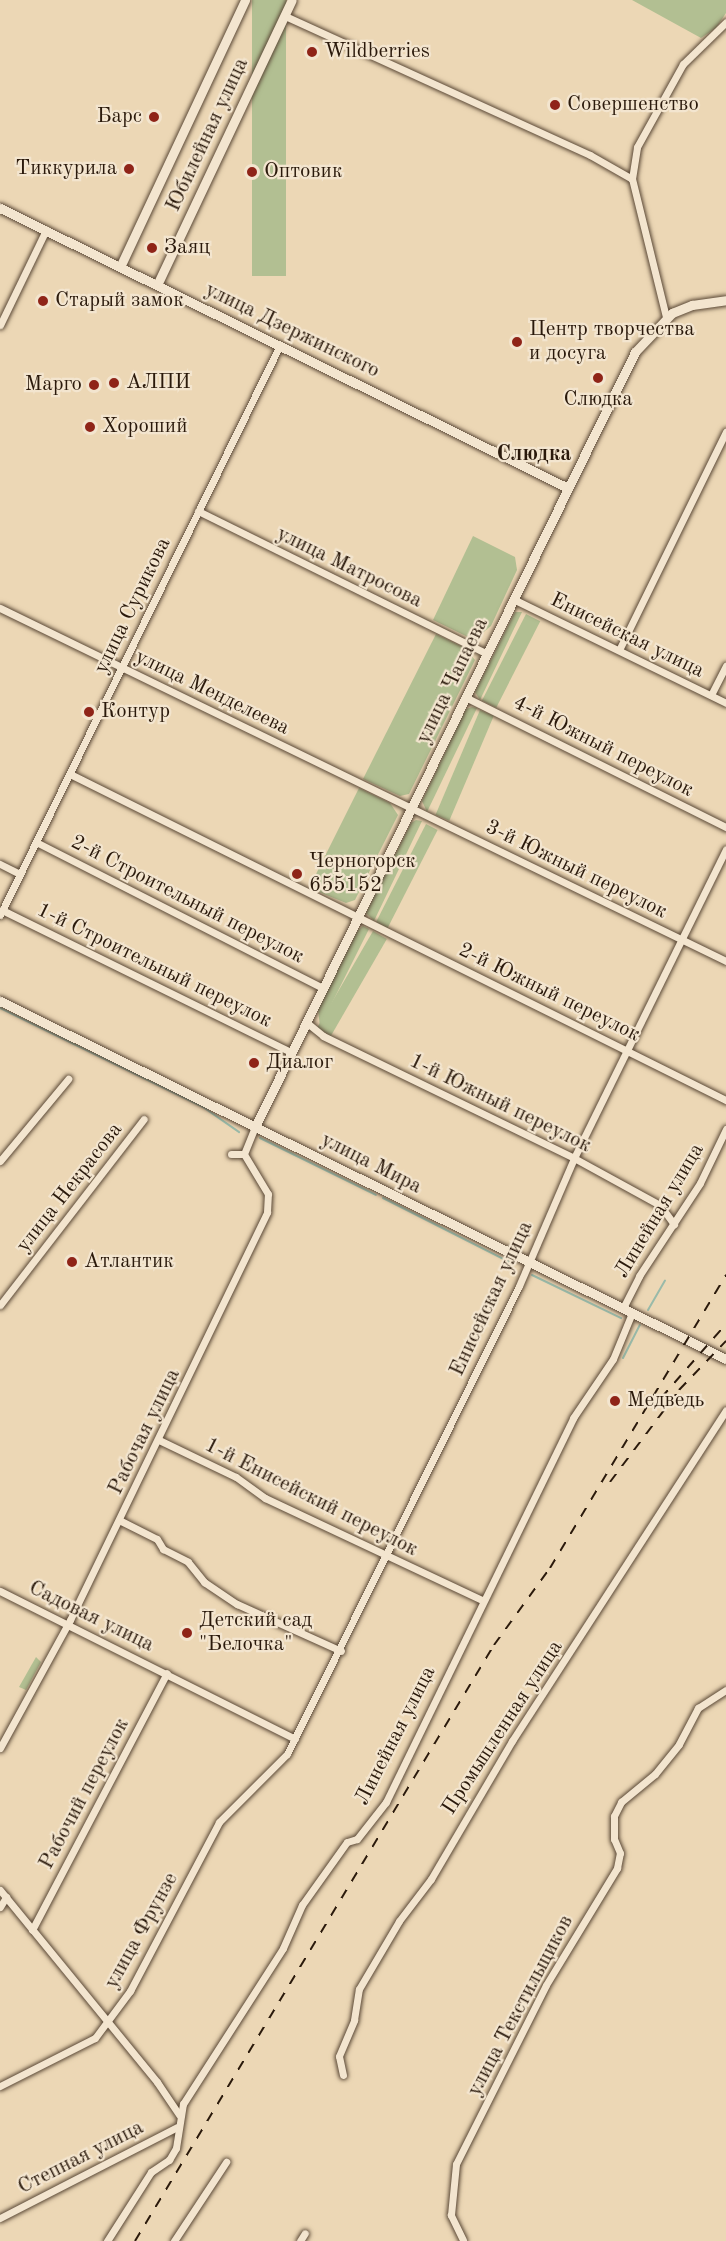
<!DOCTYPE html>
<html>
<head>
<meta charset="utf-8">
<style>
  body { margin:0 }
  #map { position:relative; width:726px; height:2241px; overflow:hidden; background:#ecd7b5; font-family:"Old Standard TT",serif }
  div>[style] { position:absolute }
  [style*='--x'] { left:calc(var(--x)*1px); top:calc(var(--y)*1px); width:calc(var(--w)*1px); rotate:calc(var(--a)*1deg) }
  .green>* { inset:0; background:#b2bf92; transform-origin:0 0 }
  .stream>* { height:2px; margin:-1px; padding:0 1px; transform-origin:1px; border-radius:1px; background:#99baa9 }
  .roads { filter:drop-shadow(0 0 2px #5a4836) drop-shadow(0 0 2px #5a4836) }
  .minor>* { height:7px; margin:-3.5px; padding:0 3.5px; transform-origin:3.5px; border-radius:3.5px; background:#f3e5cf }
  .secondary>* { height:9px; margin:-4.5px; padding:0 4.5px; transform-origin:4.5px; border-radius:4.5px; background:#f3e5cf }
  .rail>* { height:2px; margin-top:-1px; transform-origin:0; background:repeating-linear-gradient(90deg,#2a190b 0 10px,transparent 0 20px) }
  .dots>* { width:16px; height:16px; translate:-50% -50%; box-sizing:border-box; border:3px solid #f3e5cf; border-radius:50% }
  span { translate:-50% -50%; white-space:nowrap; text-align:center; line-height:1.15; -webkit-text-stroke:4.5px #f3e5cf; paint-order:stroke }
  .poi-label { font-size:21px; color:#2a190b }
  .left { translate:0 -50%; text-align:left }
  .right { translate:-100% -50%; text-align:right }
  .street-label { font-size:21px; color:#2a190b }
  .neighbourhood-label { font-size:22px; color:#2a190b; font-weight:700 }
</style>
</head>
<body>
<div id="map">
  <div class="green">
    <div style="left:252px;top:0;width:34px;height:276px"></div>
    <div style="clip-path:polygon(632px 0,726px 0,726px 13px,716px 28px,701px 38px)"></div>
    <div style="clip-path:polygon(473px 536px,515px 557px,517px 570px,491px 626px,474px 640px,433px 620px)"></div>
    <div style="clip-path:polygon(515px 612px,522px 612px,480px 700px,475px 692px)"></div>
    <div style="left:526px;top:614px;width:16px;height:97px;rotate:27deg"></div>
    <div style="clip-path:polygon(436px 634px,465px 648px,475px 660px,409px 794px,400px 796px,363px 779px)"></div>
    <div style="clip-path:polygon(472px 707px,477px 708px,427px 812px,422px 801px,466px 709px)"></div>
    <div style="left:480px;top:710px;width:15px;height:114px;rotate:23deg"></div>
    <div style="clip-path:polygon(359px 788px,390px 803px,398px 815px,355px 900px,346px 903px,309px 888px)"></div>
    <div style="clip-path:polygon(416px 820px,422px 821px,374px 921px,366px 913px,411px 823px)"></div>
    <div style="left:426px;top:824px;width:13px;height:110px;rotate:27deg"></div>
    <div style="clip-path:polygon(363px 926px,369px 929px,320px 1027px,318px 1009px,358px 930px)"></div>
    <div style="left:373px;top:931px;width:16px;height:112px;rotate:30deg"></div>
    <div style="clip-path:polygon(36px 1657px,41px 1662px,26px 1690px,19px 1687px)"></div>
  </div>
  <div class="stream">
    <div style="--x:0;--y:1008;--w:226;--a:26"></div>
    <div style="--x:203;--y:1107;--w:44;--a:34.8"></div>
    <div style="--x:260;--y:1138;--w:129;--a:26.2"></div>
    <div style="--x:383;--y:1198;--w:146;--a:26.9"></div>
    <div style="--x:532;--y:1275;--w:99;--a:25.8"></div>
    <div style="--x:648;--y:1310;--w:34;--a:-60"></div>
    <div style="--x:623;--y:1358;--w:37;--a:-63"></div>
  </div>
  <div class="roads">
    <div class="minor">
      <div style="--x:285;--y:16;--w:335;--a:24.5"></div>
      <div style="--x:590;--y:155;--w:48;--a:29.7"></div>
      <div style="--x:666;--y:317;--w:142;--a:-103.8"></div>
      <div style="--x:632;--y:179;--w:32;--a:-81"></div>
      <div style="--x:637;--y:147;--w:95;--a:-61"></div>
      <div style="--x:683;--y:64;--w:60;--a:-44.3"></div>
      <div style="--x:0;--y:325;--w:106;--a:-64.2"></div>
      <div style="--x:198;--y:511;--w:322;--a:26.3"></div>
      <div style="--x:513;--y:599;--w:237;--a:26"></div>
      <div style="--x:0;--y:608;--w:807;--a:25.93"></div>
      <div style="--x:620;--y:648;--w:241;--a:-63.9"></div>
      <div style="--x:711;--y:695;--w:33;--a:-63"></div>
      <div style="--x:465;--y:697;--w:292;--a:26.5"></div>
      <div style="--x:70;--y:774;--w:733;--a:26.43"></div>
      <div style="--x:36;--y:842;--w:321;--a:27"></div>
      <div style="--x:0;--y:864;--w:22;--a:27"></div>
      <div style="--x:2;--y:910;--w:322;--a:26.2"></div>
      <div style="--x:0;--y:915;--w:635;--a:-63.84"></div>
      <div style="--x:306;--y:1022;--w:22;--a:39"></div>
      <div style="--x:323;--y:1036;--w:279;--a:25.9"></div>
      <div style="--x:574;--y:1158;--w:98;--a:28.7"></div>
      <div style="--x:660;--y:1205;--w:24;--a:54"></div>
      <div style="--x:231;--y:1154;--w:13;--a:0"></div>
      <div style="--x:0;--y:1161;--w:107;--a:-50.3"></div>
      <div style="--x:0;--y:1305;--w:235;--a:-52.3"></div>
      <div style="--x:623;--y:1308;--w:36;--a:-63"></div>
      <div style="--x:639;--y:1276;--w:111;--a:-56.7"></div>
      <div style="--x:700;--y:1183;--w:60;--a:-64.3"></div>
      <div style="--x:159;--y:1440;--w:85;--a:25.7"></div>
      <div style="--x:236;--y:1477;--w:36;--a:36"></div>
      <div style="--x:265;--y:1498;--w:240;--a:25.2"></div>
      <div style="--x:119;--y:1520;--w:42;--a:26.6"></div>
      <div style="--x:157;--y:1539;--w:12;--a:59"></div>
      <div style="--x:163;--y:1549;--w:28;--a:27"></div>
      <div style="--x:188;--y:1562;--w:26;--a:51"></div>
      <div style="--x:204;--y:1582;--w:40;--a:34"></div>
      <div style="--x:237;--y:1604;--w:114;--a:24.3"></div>
      <div style="--x:0;--y:1591;--w:330;--a:26.6"></div>
      <div style="--x:0;--y:1748;--w:146;--a:-61.3"></div>
      <div style="--x:70;--y:1620;--w:453;--a:-64.2"></div>
      <div style="--x:267;--y:1212;--w:18;--a:-87"></div>
      <div style="--x:268;--y:1194;--w:47;--a:-121"></div>
      <div style="--x:244;--y:1154;--w:31;--a:-68"></div>
      <div style="--x:0;--y:1890;--w:248;--a:50.7"></div>
      <div style="--x:157;--y:2082;--w:40;--a:56"></div>
      <div style="--x:0;--y:1907;--w:12;--a:-59"></div>
      <div style="--x:32;--y:1930;--w:290;--a:-62.3"></div>
      <div style="--x:343;--y:2075;--w:19;--a:-102"></div>
      <div style="--x:339;--y:2056;--w:39;--a:-67"></div>
      <div style="--x:354;--y:2020;--w:31;--a:-81"></div>
      <div style="--x:359;--y:1989;--w:79;--a:-59.5"></div>
      <div style="--x:399;--y:1921;--w:53;--a:-52.7"></div>
      <div style="--x:431;--y:1879;--w:160;--a:-59.6"></div>
      <div style="--x:512;--y:1741;--w:394;--a:-57.1"></div>
      <div style="--x:0;--y:2086;--w:106;--a:-26.8"></div>
      <div style="--x:95;--y:2038;--w:59;--a:-53.3"></div>
      <div style="--x:130;--y:1991;--w:191;--a:-62.2"></div>
      <div style="--x:219;--y:1822;--w:96;--a:-45"></div>
      <div style="--x:287;--y:1754;--w:522;--a:-63.63"></div>
      <div style="--x:519;--y:1286;--w:139;--a:-66.7"></div>
      <div style="--x:574;--y:1158;--w:344;--a:-63.8"></div>
      <div style="--x:0;--y:2218;--w:199;--a:-27.2"></div>
      <div style="--x:463;--y:2240;--w:28;--a:-116"></div>
      <div style="--x:451;--y:2215;--w:51;--a:-84.4"></div>
      <div style="--x:456;--y:2164;--w:200;--a:-63.3"></div>
      <div style="--x:546;--y:1985;--w:137;--a:-58.7"></div>
      <div style="--x:617;--y:1868;--w:15;--a:-79"></div>
      <div style="--x:620;--y:1853;--w:15;--a:-113"></div>
      <div style="--x:614;--y:1839;--w:23;--a:-90"></div>
      <div style="--x:614;--y:1816;--w:16;--a:-63"></div>
      <div style="--x:621;--y:1802;--w:44;--a:-39.5"></div>
      <div style="--x:655;--y:1774;--w:38;--a:-51"></div>
      <div style="--x:679;--y:1744;--w:41;--a:-62.2"></div>
      <div style="--x:698;--y:1708;--w:33;--a:-33"></div>
      <div style="--x:107;--y:2241;--w:82;--a:-57.5"></div>
      <div style="--x:151;--y:2172;--w:22;--a:-34"></div>
      <div style="--x:169;--y:2160;--w:14;--a:-60"></div>
      <div style="--x:176;--y:2148;--w:45;--a:-81"></div>
      <div style="--x:183;--y:2104;--w:185;--a:-57.3"></div>
      <div style="--x:283;--y:1948;--w:47;--a:-66.2"></div>
      <div style="--x:302;--y:1905;--w:77;--a:-54.5"></div>
      <div style="--x:347;--y:1842;--w:10;--a:-17"></div>
      <div style="--x:357;--y:1839;--w:47;--a:-51.9"></div>
      <div style="--x:386;--y:1802;--w:427;--a:-64"></div>
      <div style="--x:573;--y:1418;--w:71;--a:-55.9"></div>
      <div style="--x:613;--y:1359;--w:50;--a:-67.6"></div>
      <div style="--x:174;--y:2241;--w:95;--a:-56.6"></div>
      <div style="--x:300;--y:2241;--w:9;--a:-58"></div>
    </div>
    <div class="secondary">
      <div style="--x:0;--y:208;--w:633;--a:26.24"></div>
      <div style="--x:120;--y:267;--w:295;--a:-64.9"></div>
      <div style="--x:157;--y:285;--w:315;--a:-64.7"></div>
      <div style="--x:0;--y:1001;--w:809;--a:26.25"></div>
      <div style="--x:256;--y:1125;--w:861;--a:-63.88"></div>
      <div style="--x:635;--y:352;--w:54;--a:-46.5"></div>
      <div style="--x:672;--y:313;--w:22;--a:-22"></div>
      <div style="--x:692;--y:305;--w:34;--a:-8"></div>
    </div>
  </div>
  <div class="rail">
    <div style="--x:661;--y:1398;--w:98;--a:-48.7"></div>
    <div style="--x:610;--y:1482;--w:115;--a:-53.1"></div>
    <div style="--x:679;--y:1390;--w:68;--a:-46.2"></div>
    <div style="--x:135;--y:2241;--w:696;--a:-58.94"></div>
    <div style="--x:494;--y:1645;--w:95;--a:-54"></div>
    <div style="--x:550;--y:1568;--w:342;--a:-59"></div>
  </div>
  <div class="dots">
    <div style="left:312px;top:52px;background:#8f2418"></div>
    <div style="left:555px;top:105px;background:#8f2418"></div>
    <div style="left:154px;top:117px;background:#8f2418"></div>
    <div style="left:129px;top:169px;background:#8f2418"></div>
    <div style="left:252px;top:172px;background:#8f2418"></div>
    <div style="left:152px;top:248px;background:#8f2418"></div>
    <div style="left:43px;top:301px;background:#8f2418"></div>
    <div style="left:517px;top:342px;background:#8f2418"></div>
    <div style="left:598px;top:378px;background:#8f2418"></div>
    <div style="left:114px;top:383px;background:#8f2418"></div>
    <div style="left:94px;top:385px;background:#8f2418"></div>
    <div style="left:90px;top:427px;background:#8f2418"></div>
    <div style="left:89px;top:712px;background:#8f2418"></div>
    <div style="left:297px;top:874px;background:#8f2418"></div>
    <div style="left:254px;top:1063px;background:#8f2418"></div>
    <div style="left:72px;top:1262px;background:#8f2418"></div>
    <div style="left:615px;top:1401px;background:#8f2418"></div>
    <div style="left:187px;top:1633px;background:#8f2418"></div>
  </div>
  <div class="poi-label">
    <span class="left" style="left:324px;top:52px">Wildberries</span>
    <span class="left" style="left:567px;top:105px">Совершенство</span>
    <span class="right" style="left:142px;top:117px">Барс</span>
    <span class="right" style="left:117px;top:169px">Тиккурила</span>
    <span class="left" style="left:264px;top:172px">Оптовик</span>
    <span class="left" style="left:164px;top:248px">Заяц</span>
    <span class="left" style="left:55px;top:301px">Старый замок</span>
    <span class="left" style="left:529px;top:342px">Центр творчества<br>и досуга</span>
    <span class="left" style="left:126px;top:383px">АЛПИ</span>
    <span class="right" style="left:82px;top:385px">Марго</span>
    <span style="left:598px;top:400px">Слюдка</span>
    <span class="left" style="left:102px;top:427px">Хороший</span>
    <span class="left" style="left:101px;top:712px">Контур</span>
    <span class="left" style="left:309px;top:874px">Черногорск<br>655152</span>
    <span class="left" style="left:266px;top:1063px">Диалог</span>
    <span class="left" style="left:84px;top:1262px">Атлантик</span>
    <span class="left" style="left:627px;top:1401px">Медведь</span>
    <span class="left" style="left:199px;top:1633px">Детский сад<br>"Белочка"</span>
  </div>
  <div class="street-label">
    <span style="left:208px;top:135px;rotate:-65deg">Юбилейная улица</span>
    <span style="left:292px;top:331px;rotate:26deg">улица Дзержинского</span>
    <span style="left:349px;top:568px;rotate:26deg">улица Матросова</span>
    <span style="left:133px;top:606px;rotate:-64deg">улица Сурикова</span>
    <span style="left:627px;top:636px;rotate:26deg">Енисейская улица</span>
    <span style="left:453px;top:681px;rotate:-64deg">улица Чапаева</span>
    <span style="left:212px;top:693px;rotate:26deg">улица Менделеева</span>
    <span style="left:603px;top:747px;rotate:27deg">4-й Южный переулок</span>
    <span style="left:576px;top:870px;rotate:26deg">3-й Южный переулок</span>
    <span style="left:187px;top:900px;rotate:27deg">2-й Строительный переулок</span>
    <span style="left:154px;top:966px;rotate:26deg">1-й Строительный переулок</span>
    <span style="left:549px;top:993px;rotate:26deg">2-й Южный переулок</span>
    <span style="left:500px;top:1104px;rotate:26deg">1-й Южный переулок</span>
    <span style="left:371px;top:1164px;rotate:27deg">улица Мира</span>
    <span style="left:70px;top:1188px;rotate:-52deg">улица Некрасова</span>
    <span style="left:660px;top:1211px;rotate:-59deg">Линейная улица</span>
    <span style="left:492px;top:1299px;rotate:-65deg">Енисейская улица</span>
    <span style="left:145px;top:1432px;rotate:-64deg">Рабочая улица</span>
    <span style="left:311px;top:1498px;rotate:27deg">1-й Енисейский переулок</span>
    <span style="left:91px;top:1617px;rotate:26deg">Садовая улица</span>
    <span style="left:503px;top:1728px;rotate:-57deg">Промышленная улица</span>
    <span style="left:396px;top:1736px;rotate:-63deg">Линейная улица</span>
    <span style="left:85px;top:1794px;rotate:-62deg">Рабочий переулок</span>
    <span style="left:142px;top:1931px;rotate:-61deg">улица Фрунзе</span>
    <span style="left:521px;top:2006px;rotate:-62deg">улица Текстильщиков</span>
    <span style="left:81px;top:2158px;rotate:-27deg">Степная улица</span>
  </div>
  <div class="neighbourhood-label">
    <span style="left:534px;top:455px">Слюдка</span>
  </div>
</div>
</body>
</html>
